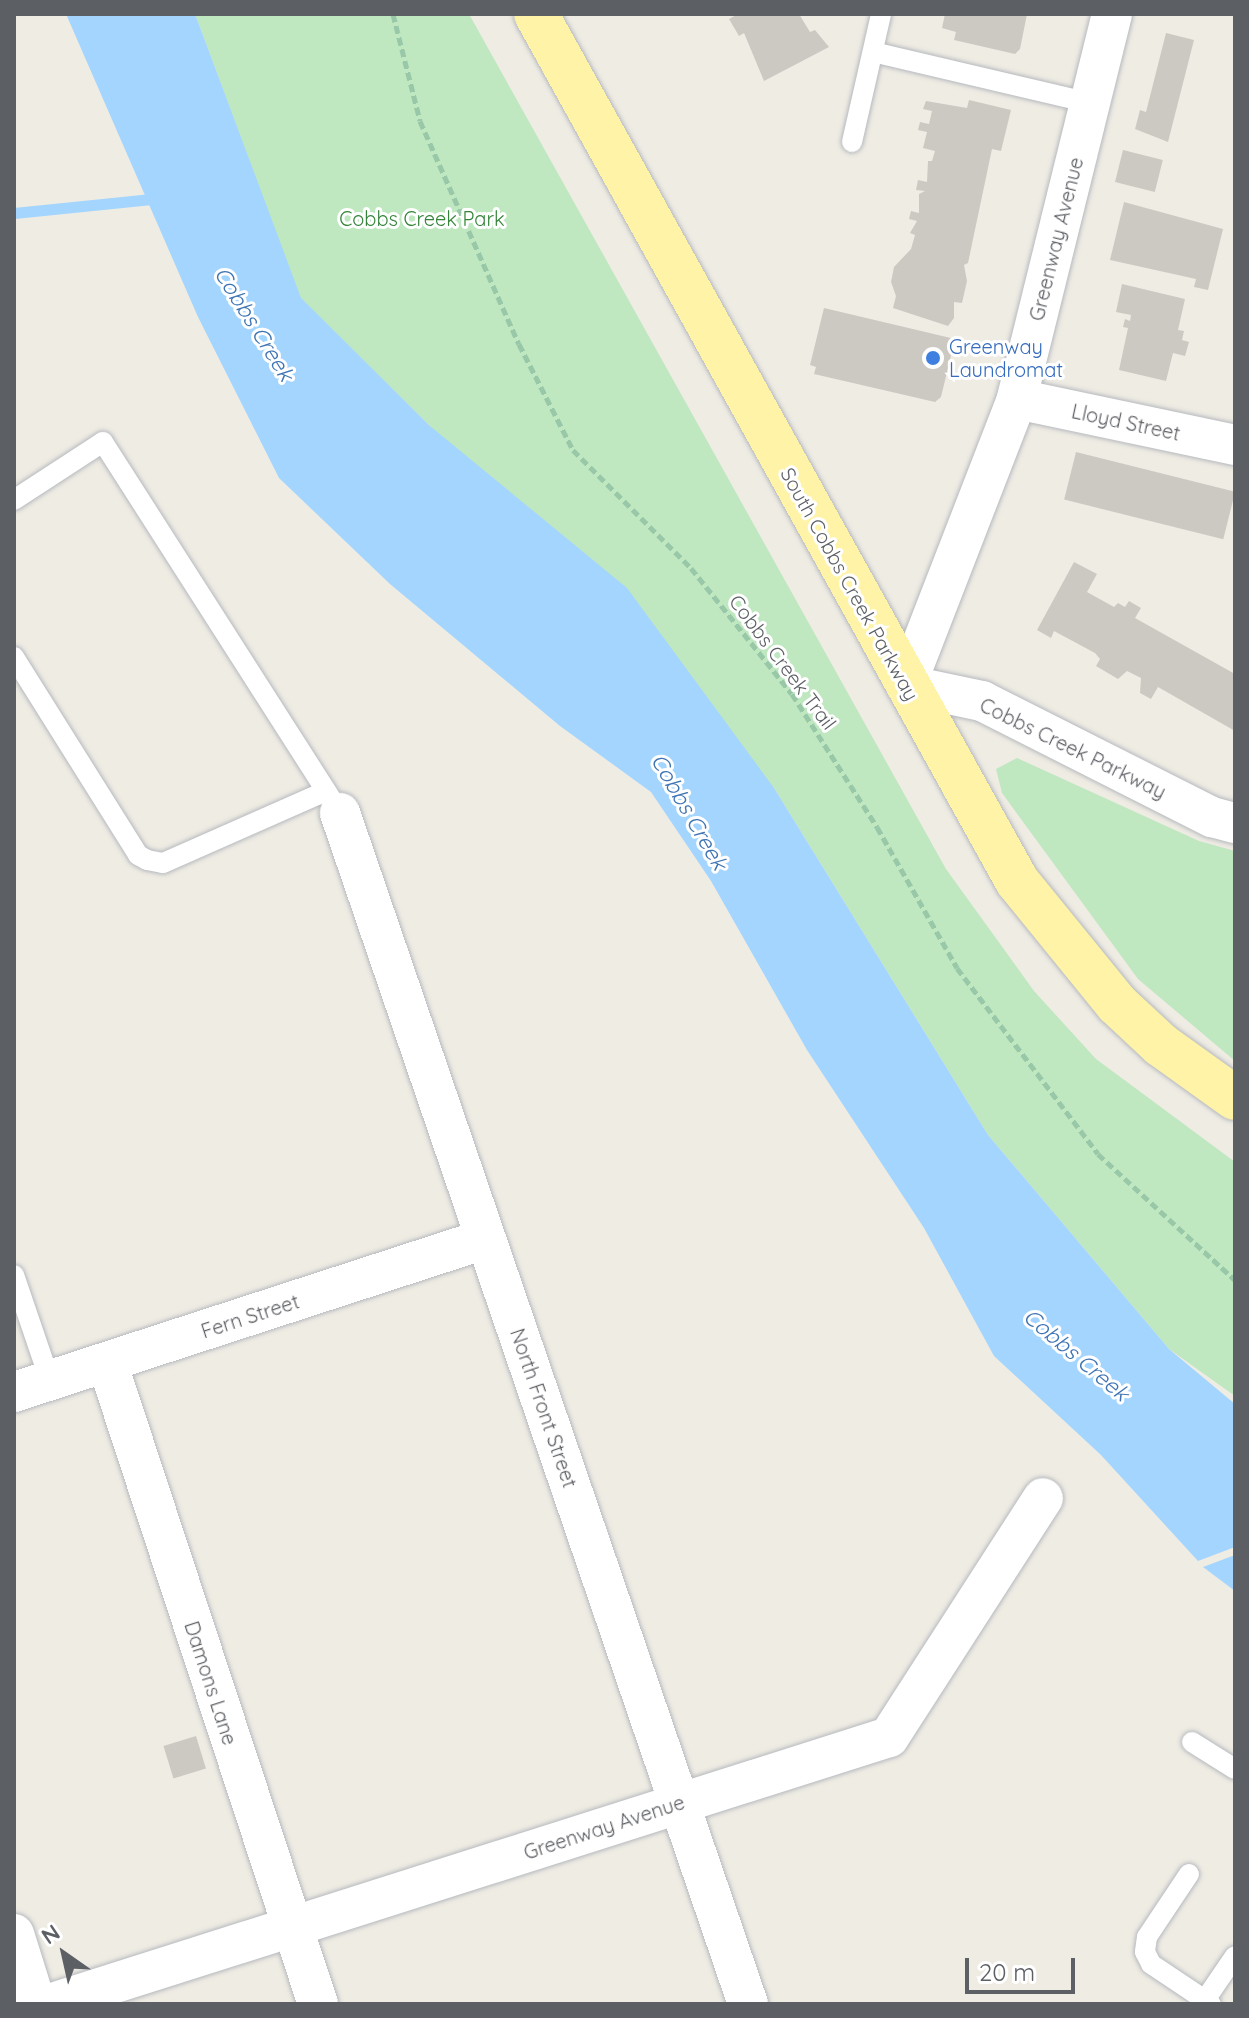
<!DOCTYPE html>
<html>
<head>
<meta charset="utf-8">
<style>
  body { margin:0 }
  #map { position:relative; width:1249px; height:2018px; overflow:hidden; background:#efece4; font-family:Quicksand,sans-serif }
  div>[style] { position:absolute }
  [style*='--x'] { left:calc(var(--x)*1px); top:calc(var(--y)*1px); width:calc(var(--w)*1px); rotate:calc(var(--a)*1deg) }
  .green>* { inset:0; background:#bfe7c0 }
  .water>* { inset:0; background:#a3d5ff }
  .stream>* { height:11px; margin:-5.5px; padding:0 5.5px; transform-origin:5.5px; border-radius:5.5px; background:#a3d5ff }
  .building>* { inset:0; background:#ccc9c3; transform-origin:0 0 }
  .path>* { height:5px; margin-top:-2.5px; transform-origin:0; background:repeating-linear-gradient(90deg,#98c8a7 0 8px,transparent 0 12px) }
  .roads { filter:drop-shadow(0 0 2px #b6b9be) drop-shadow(0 0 2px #b6b9be) }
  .lane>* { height:20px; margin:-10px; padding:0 10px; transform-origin:10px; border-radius:10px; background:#fff }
  .street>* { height:40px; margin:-20px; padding:0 20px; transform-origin:20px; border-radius:20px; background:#fff }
  .primary>* { height:44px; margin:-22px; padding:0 22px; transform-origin:22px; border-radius:22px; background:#fff3a8 }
  .dots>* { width:22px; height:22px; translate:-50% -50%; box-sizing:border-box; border:4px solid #fff; border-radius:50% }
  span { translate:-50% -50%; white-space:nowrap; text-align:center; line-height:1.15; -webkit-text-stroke:6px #fff; paint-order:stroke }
  .park-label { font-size:20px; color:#338439 }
  .street-label { font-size:20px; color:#5c5f64 }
  .shop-label { font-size:20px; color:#366cbe }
  .left { translate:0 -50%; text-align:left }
  .water-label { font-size:22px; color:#3e74b3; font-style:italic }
  .frame { position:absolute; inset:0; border:16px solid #5c5f64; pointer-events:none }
  .north { position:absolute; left:24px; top:1914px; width:80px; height:80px; -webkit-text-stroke:6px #fff; paint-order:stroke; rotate:326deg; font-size:22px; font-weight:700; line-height:32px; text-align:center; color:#5c5f64 }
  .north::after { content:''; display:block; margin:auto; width:28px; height:36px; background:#5c5f64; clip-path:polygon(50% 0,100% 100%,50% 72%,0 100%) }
  .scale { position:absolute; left:965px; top:1958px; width:110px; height:36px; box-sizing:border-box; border:4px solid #5c5f64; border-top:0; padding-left:10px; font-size:24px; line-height:28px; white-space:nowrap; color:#5c5f64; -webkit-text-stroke:6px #fff; paint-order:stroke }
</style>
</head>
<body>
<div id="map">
  <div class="green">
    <div style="clip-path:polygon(195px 14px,469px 14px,946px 869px,1034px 991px,1096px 1059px,1235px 1162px,1235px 1396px,1169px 1349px,988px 1135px,774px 788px,430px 426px,300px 298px)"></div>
    <div style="clip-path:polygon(1017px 758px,1199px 841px,1235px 851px,1235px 1061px,1138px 979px,1002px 793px,996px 769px)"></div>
  </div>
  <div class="water">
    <div style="clip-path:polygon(66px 14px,195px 14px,301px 298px,430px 426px,627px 588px,774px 788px,988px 1135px,1169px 1349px,1235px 1404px,1235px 1547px,1198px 1561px,1101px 1455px,994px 1356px,924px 1228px,807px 1050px,711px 881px,651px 792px,560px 726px,390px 584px,279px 478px,198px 317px)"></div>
    <div style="clip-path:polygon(1235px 1555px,1235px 1591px,1203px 1567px)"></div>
  </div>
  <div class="stream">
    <div style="--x:14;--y:213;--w:148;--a:-5.8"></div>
  </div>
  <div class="building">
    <div style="clip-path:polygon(738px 14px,799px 14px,810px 32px,815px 30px,829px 47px,764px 81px,744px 33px,739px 36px,729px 19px)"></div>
    <div style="clip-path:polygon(945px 14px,1027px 14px,1020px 49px,1015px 54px,954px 40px,956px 32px,942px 28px)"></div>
    <div style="clip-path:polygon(1166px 33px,1194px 40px,1168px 142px,1135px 129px,1140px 110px,1146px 112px)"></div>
    <div style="clip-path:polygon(969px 100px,1011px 110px,1001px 151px,992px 149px,968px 263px,964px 265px,967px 281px,962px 303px,954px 302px,954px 318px,948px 326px,893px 308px,896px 296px,891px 282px,894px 267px,911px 249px,915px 235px,910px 233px,917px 221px,909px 219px,911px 211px,919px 213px,919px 194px,925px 191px,916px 190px,918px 180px,927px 182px,928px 161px,932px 161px,935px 151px,923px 148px,927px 132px,918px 130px,920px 122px,929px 124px,932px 111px,923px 109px,926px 101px,967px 108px)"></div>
    <div style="left:1123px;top:150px;width:41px;height:33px;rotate:14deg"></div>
    <div style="clip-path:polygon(1124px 202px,1223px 229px,1208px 290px,1194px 287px,1196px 279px,1110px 260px)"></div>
    <div style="clip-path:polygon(1122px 284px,1185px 299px,1178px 330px,1184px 331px,1182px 340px,1189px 342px,1185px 356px,1173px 353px,1166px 381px,1119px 370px,1128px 328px,1123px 327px,1125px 319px,1130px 321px,1131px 315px,1116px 312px)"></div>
    <div style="clip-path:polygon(824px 308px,955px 339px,941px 397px,935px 402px,814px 374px,816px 367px,810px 365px)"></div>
    <div style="left:1076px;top:452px;width:164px;height:49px;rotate:14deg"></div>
    <div style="clip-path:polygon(1074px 562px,1097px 574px,1087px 592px,1114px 607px,1118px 603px,1125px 607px,1129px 601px,1141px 608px,1135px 618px,1235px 674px,1235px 731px,1158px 687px,1151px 699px,1140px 693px,1141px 678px,1127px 671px,1118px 679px,1096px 666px,1100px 659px,1095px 653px,1054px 631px,1051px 638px,1037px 630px)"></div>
    <div style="left:196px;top:1736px;width:34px;height:34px;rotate:73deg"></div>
  </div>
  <div class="path">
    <div style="--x:393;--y:14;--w:110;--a:75.8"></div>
    <div style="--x:420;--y:121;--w:244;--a:66.1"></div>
    <div style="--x:519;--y:344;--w:119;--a:63"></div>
    <div style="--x:573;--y:450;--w:167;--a:45"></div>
    <div style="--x:691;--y:568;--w:161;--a:51.3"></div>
    <div style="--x:792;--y:694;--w:158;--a:57.4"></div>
    <div style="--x:877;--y:827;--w:162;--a:60.4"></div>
    <div style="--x:957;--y:968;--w:233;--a:52.8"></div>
    <div style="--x:1098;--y:1154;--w:186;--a:42.6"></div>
  </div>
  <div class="roads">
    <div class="lane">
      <div style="--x:873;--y:52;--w:223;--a:13.2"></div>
      <div style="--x:852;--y:142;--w:131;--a:-77.2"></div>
      <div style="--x:14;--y:500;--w:106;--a:-33.1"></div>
      <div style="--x:103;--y:442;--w:440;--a:57.4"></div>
      <div style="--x:14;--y:657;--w:234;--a:57.9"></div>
      <div style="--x:138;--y:855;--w:10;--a:29"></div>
      <div style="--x:147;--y:860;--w:16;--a:11"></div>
      <div style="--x:163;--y:863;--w:178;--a:-23.8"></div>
      <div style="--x:14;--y:1275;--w:112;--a:71.2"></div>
      <div style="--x:1192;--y:1742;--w:51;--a:32.1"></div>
      <div style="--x:1189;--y:1874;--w:76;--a:123.7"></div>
      <div style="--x:1147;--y:1937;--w:15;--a:98"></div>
      <div style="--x:1145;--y:1952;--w:13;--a:63"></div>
      <div style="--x:1151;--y:1964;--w:72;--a:33.7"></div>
      <div style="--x:1205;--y:2000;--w:53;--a:-55.7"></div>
    </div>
    <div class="street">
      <div style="--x:1112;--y:14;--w:397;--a:103.9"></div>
      <div style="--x:1017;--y:399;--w:307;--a:111.2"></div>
      <div style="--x:906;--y:685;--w:78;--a:11.9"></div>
      <div style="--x:982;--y:701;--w:258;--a:26.8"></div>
      <div style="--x:1212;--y:817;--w:24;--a:15"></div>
      <div style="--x:1017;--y:399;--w:223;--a:11.9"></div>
      <div style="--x:340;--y:813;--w:1259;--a:71.09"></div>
      <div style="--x:107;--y:1362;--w:676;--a:71.81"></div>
      <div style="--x:14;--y:1392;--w:495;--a:-18"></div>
      <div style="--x:14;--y:1934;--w:73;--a:72.6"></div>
      <div style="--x:49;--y:2004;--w:881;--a:-17.63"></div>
      <div style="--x:889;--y:1737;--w:284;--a:-57.2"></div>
    </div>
    <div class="primary">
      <div style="--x:536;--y:14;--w:991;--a:60.98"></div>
      <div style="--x:1017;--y:881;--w:159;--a:50.9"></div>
      <div style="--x:1117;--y:1004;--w:60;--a:43"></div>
      <div style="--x:1161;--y:1045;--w:91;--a:35.6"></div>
    </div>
  </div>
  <div class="dots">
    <div style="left:933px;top:358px;background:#3f7fe0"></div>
  </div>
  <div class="park-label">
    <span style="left:422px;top:218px">Cobbs Creek Park</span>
  </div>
  <div class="street-label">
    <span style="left:1056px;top:239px;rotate:-76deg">Greenway Avenue</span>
    <span style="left:1126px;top:422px;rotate:12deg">Lloyd Street</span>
    <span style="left:850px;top:584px;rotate:61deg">South Cobbs Creek Parkway</span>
    <span style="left:783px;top:662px;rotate:53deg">Cobbs Creek Trail</span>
    <span style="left:1073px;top:748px;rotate:26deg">Cobbs Creek Parkway</span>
    <span style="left:250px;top:1316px;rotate:-18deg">Fern Street</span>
    <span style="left:544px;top:1408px;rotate:71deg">North Front Street</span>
    <span style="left:211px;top:1683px;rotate:72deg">Damons Lane</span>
    <span style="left:604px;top:1827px;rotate:-18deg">Greenway Avenue</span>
  </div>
  <div class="shop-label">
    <span class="left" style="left:949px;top:358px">Greenway<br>Laundromat</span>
  </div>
  <div class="water-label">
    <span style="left:254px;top:324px;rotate:58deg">Cobbs Creek</span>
    <span style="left:689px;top:812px;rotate:60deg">Cobbs Creek</span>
    <span style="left:1076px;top:1355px;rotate:40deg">Cobbs Creek</span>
  </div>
  <div class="frame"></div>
  <div class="north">N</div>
  <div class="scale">20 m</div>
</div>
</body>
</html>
